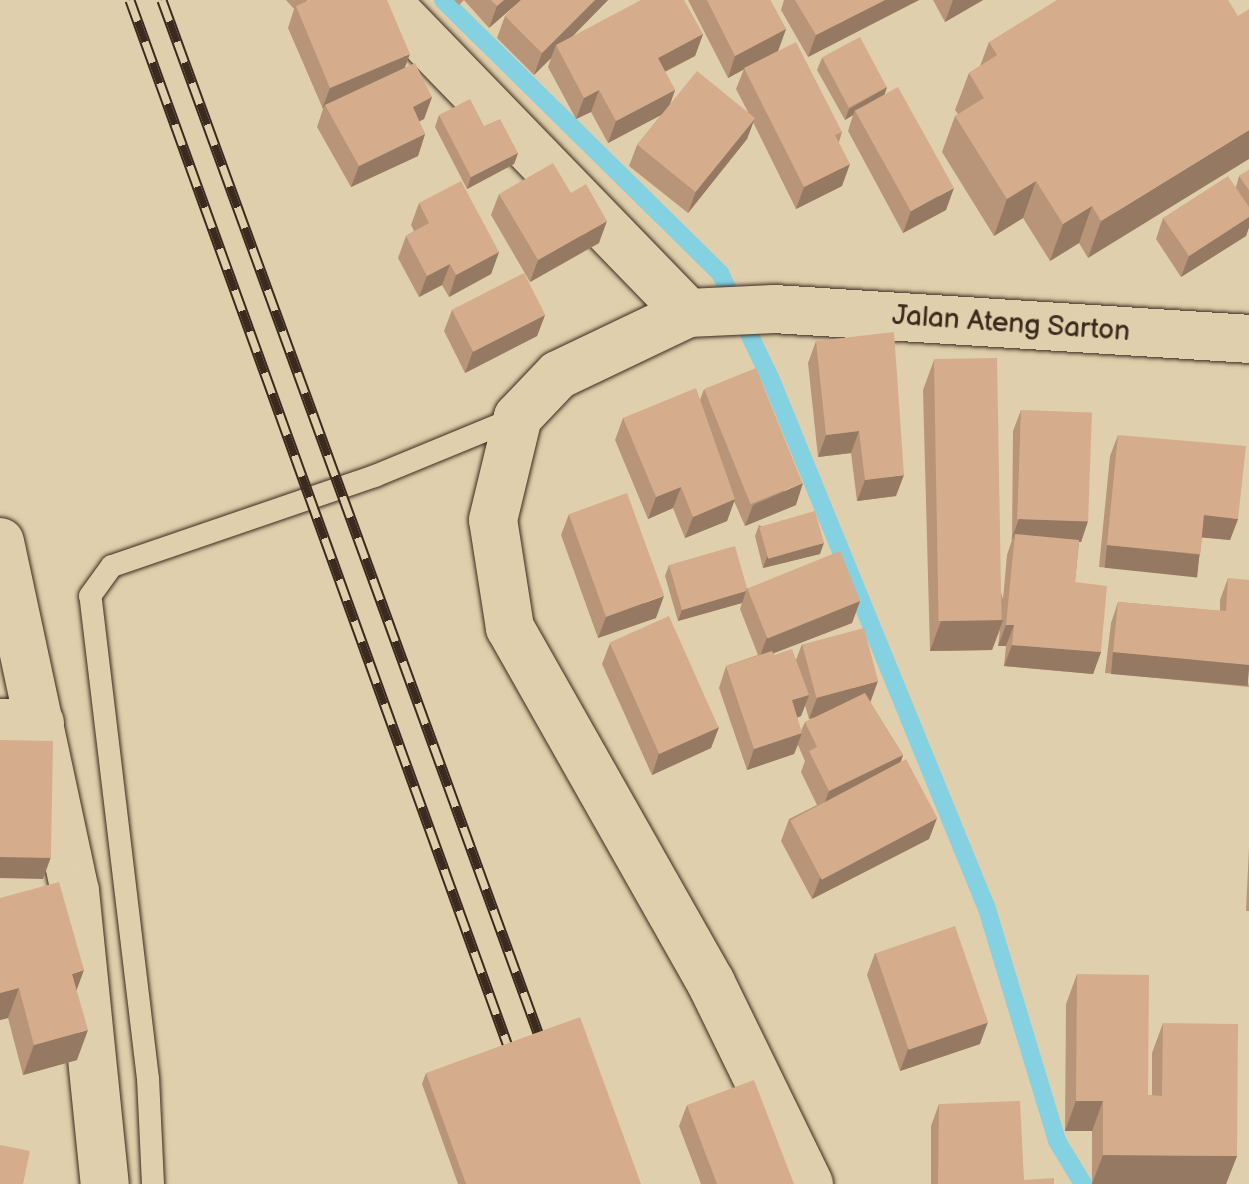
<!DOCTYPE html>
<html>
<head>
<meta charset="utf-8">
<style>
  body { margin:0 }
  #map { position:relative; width:1249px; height:1184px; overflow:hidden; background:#e0cfac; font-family:"Balsamiq Sans",sans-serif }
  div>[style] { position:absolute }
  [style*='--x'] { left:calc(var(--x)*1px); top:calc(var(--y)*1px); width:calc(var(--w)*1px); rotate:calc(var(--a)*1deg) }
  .stream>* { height:18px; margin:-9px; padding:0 9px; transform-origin:9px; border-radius:9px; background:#83d1e1 }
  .roads { filter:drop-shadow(0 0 2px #3b2a1e) drop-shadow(0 0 2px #3b2a1e) }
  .lane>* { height:22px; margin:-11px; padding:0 11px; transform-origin:11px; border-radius:11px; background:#e0cfac }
  .street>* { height:48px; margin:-24px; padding:0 24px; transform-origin:24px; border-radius:24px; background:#e0cfac }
  .rail>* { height:11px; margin-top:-5.5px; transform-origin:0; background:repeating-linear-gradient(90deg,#e0cfac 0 22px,#3b2a1e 0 44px); box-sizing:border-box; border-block:2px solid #3b2a1e }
  .wall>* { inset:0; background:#b89578 }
  .shaded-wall>* { inset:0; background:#967962; transform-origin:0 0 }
  .building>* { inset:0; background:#d6ad8c; transform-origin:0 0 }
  span { translate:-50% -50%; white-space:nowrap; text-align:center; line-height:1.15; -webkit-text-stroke:8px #e0cfac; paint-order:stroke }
  .street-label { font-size:28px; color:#3b2a1e }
</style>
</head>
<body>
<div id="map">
  <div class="stream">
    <div style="--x:443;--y:0;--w:389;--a:44.6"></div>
    <div style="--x:720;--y:273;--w:119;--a:64.5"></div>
    <div style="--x:771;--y:380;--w:571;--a:67.79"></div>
    <div style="--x:987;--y:909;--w:242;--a:73.2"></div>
    <div style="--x:1057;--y:1141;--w:50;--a:58.8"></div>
  </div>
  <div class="roads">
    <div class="lane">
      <div style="--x:153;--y:1184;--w:105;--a:-92.7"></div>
      <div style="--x:148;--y:1079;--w:486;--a:-96.8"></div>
      <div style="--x:90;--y:596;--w:37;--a:-54"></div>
      <div style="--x:112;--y:566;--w:278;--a:-18.9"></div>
      <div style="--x:375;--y:476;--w:155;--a:-22.4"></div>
    </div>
    <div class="street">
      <div style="--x:385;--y:0;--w:436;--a:45.9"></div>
      <div style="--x:0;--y:542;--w:357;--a:77.9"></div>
      <div style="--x:75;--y:891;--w:295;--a:84.2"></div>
      <div style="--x:0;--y:723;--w:40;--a:0"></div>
      <div style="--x:809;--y:1184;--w:224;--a:-116"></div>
      <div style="--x:711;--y:983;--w:408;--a:-119.5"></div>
      <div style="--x:510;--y:628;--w:109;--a:-98.9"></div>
      <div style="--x:493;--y:520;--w:106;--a:-76.4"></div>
      <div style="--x:518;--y:417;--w:58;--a:-46.4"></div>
      <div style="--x:558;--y:375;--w:144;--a:-25.5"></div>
      <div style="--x:688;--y:313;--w:86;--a:-2.7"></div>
      <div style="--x:774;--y:309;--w:476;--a:3.6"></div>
    </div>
  </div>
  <div class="rail">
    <div style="--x:130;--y:0;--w:1139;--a:70.13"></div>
    <div style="--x:162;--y:0;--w:1125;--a:69.99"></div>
  </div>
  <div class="wall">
    <div style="clip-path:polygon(286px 0,308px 0,306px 2px,405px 67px,432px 97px,424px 119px,419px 121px,425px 134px,418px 156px,351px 187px,317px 127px,323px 109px,288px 28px,294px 9px)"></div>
    <div style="clip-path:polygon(454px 0,608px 0,572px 37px,703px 34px,695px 56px,665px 72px,675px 90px,670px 105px,748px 112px,736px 89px,744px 69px,728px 78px,688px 0,770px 0,786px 29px,778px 51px,842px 132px,839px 142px,842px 186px,796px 209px,753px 122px,747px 139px,688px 213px,629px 166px,637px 145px,662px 114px,608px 143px,591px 112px,576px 119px,548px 67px,551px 58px,534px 75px,497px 38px,505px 16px,520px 1px,489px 28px,464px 0,459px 5px)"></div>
    <div style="clip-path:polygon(784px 0,919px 0,808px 57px,781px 10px)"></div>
    <div style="clip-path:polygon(933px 0,983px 0,945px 22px)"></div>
    <div style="clip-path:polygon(1228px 0,1088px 258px,1079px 243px,1050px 261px,1023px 218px,994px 236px,942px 152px,955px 116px,958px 114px,955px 110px,969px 73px,980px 66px,989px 42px)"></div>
    <div style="clip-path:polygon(822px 58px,887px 87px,885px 94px,946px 210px,903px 233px,848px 131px,853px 115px,845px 120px,817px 70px)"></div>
    <div style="clip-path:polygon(439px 115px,518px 153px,514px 164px,467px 189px,435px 127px)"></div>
    <div style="clip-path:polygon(1249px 170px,1249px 227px,1246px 236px,1181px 277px,1156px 239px,1163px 218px,1236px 187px,1239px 176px)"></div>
    <div style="clip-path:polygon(499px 194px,599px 243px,530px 282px,491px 215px)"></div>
    <div style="clip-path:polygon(419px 203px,499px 252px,491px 274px,449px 297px,442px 285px,419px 297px,398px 258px,406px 236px,414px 231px,411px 225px)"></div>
    <div style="clip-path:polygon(452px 310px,545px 315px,537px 336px,465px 373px,444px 331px)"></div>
    <div style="clip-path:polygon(816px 341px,896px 496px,857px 501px,851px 453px,818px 457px,808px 363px)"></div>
    <div style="clip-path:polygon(934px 360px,1003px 599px,1007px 555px,1012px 540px,1013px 431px,1021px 410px,1088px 521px,1081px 542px,1079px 542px,1075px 582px,1101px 652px,1093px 674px,1004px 666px,1006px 646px,998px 646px,1000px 630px,992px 650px,930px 651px,923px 390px)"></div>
    <div style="clip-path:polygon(704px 389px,796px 505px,745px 526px,734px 501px,727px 521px,685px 538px,673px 508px,648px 519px,615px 440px,623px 418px,700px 400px)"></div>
    <div style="clip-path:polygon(1118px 435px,1238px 519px,1230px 540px,1202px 537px,1200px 554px,1193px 576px,1099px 567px,1110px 456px)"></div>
    <div style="clip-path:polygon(569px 514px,656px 618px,598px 638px,561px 535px)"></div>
    <div style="clip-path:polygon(759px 525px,820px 554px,763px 568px,755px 536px)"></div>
    <div style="clip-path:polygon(evenodd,669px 565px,747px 588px,860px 601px,852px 623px,773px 653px,774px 655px,796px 660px,802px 644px,870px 702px,903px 755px,901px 762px,937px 818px,929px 839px,812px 899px,781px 841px,789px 819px,817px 805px,801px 772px,805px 761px,798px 745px,794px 754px,747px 770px,719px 688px,726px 666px,758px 655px,740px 609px,742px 603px,678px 621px,665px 576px,669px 565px,805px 705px,809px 719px,813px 718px,805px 722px,801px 731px,797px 718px,801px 716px,805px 705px)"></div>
    <div style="clip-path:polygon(1228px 578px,1249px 687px,1105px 673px,1111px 623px,1118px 602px,1220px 611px,1220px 600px)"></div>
    <div style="clip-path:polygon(610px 643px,719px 727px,711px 748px,652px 775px,602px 664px)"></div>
    <div style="clip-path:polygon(1249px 848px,1249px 911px,1246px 911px)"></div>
    <div style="clip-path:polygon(0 898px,77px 990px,77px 1060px,23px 1075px,8px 1018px,0 1020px)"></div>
    <div style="clip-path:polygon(875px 953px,980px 1044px,900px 1071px,867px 975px)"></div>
    <div style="clip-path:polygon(1077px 974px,1148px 1095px,1152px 1095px,1152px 1053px,1163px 1023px,1237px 1156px,1226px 1184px,1092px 1184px,1092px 1131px,1065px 1131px,1066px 1004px)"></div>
    <div style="clip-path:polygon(426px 1073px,641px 1184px,458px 1184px,422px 1084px)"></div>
    <div style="clip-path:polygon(939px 1104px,1024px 1180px,1054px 1184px,931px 1184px,931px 1126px)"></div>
    <div style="clip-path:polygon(687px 1105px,794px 1184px,701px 1184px,679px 1126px)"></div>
  </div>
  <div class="shaded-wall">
    <div style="clip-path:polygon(504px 0,521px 0,489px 28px,497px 6px)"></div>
    <div style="clip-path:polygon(595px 0,608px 0,559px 50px,556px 45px,551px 58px,534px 75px,542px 53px)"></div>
    <div style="clip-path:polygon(885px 0,919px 0,808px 57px,816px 35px)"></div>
    <div style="clip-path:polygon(953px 0,983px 0,945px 22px)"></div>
    <div style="clip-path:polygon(786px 29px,778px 51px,728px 78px,735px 56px)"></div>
    <div style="clip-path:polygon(703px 34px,695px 56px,650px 79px,658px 58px)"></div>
    <div style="clip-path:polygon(410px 54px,402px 75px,325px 105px,322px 109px,330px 88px)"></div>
    <div style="clip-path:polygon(887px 87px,883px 98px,855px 110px,853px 115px,845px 120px,849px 109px)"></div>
    <div style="clip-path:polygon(599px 90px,591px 112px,576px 119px,584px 98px)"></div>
    <div style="clip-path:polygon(675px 90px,667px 112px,608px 143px,616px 121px)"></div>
    <div style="clip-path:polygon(432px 97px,424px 119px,405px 129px,413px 107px)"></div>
    <div style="clip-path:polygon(755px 118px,747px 139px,688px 213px,696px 191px)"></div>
    <div style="clip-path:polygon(1249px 130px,1249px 159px,1088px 258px,1101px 221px)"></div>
    <div style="clip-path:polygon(425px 134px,418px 156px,351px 187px,359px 166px)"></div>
    <div style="clip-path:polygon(518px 153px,514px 164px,467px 189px,471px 177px)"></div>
    <div style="clip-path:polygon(850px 164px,842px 186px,796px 209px,804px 187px)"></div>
    <div style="clip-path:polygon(1036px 181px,1023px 218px,994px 236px,1007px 199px)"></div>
    <div style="clip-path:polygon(954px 188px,946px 210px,903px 233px,911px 211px)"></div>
    <div style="clip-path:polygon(1092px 206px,1079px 243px,1050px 261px,1063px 224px)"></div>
    <div style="clip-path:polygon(1249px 217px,1249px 227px,1246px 236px,1181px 277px,1189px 256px)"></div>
    <div style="clip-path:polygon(607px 221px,599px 243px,530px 282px,538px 260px)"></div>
    <div style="clip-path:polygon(499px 252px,491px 274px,449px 297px,456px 275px)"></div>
    <div style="clip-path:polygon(450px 264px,442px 285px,419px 297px,427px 276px)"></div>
    <div style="clip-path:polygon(545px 315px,537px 336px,465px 373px,473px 351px)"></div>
    <div style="clip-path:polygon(859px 431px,851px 453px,818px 457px,826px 435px)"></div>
    <div style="clip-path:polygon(904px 475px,896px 496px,857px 501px,865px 480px)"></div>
    <div style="clip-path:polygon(803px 483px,796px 505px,745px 526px,753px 505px)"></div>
    <div style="clip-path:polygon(681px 487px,673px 508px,648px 519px,656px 497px)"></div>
    <div style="clip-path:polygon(735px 499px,727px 521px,685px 538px,693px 517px)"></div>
    <div style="clip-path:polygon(1204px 515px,1238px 519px,1230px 540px,1196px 537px)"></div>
    <div style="clip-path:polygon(1019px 519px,1088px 521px,1081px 542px,1014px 540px,1015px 534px,1011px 540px)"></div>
    <div style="clip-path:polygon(824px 543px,820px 554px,763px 568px,767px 557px)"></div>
    <div style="left:1107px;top:545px;width:93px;height:23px;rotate:6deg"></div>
    <div style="clip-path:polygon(746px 591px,742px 603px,678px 621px,682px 610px)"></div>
    <div style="clip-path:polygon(664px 596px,656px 618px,598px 638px,606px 617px)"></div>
    <div style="clip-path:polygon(860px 601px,852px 623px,759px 659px,767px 637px)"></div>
    <div style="clip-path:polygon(1003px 620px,992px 650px,930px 651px,941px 621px)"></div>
    <div style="clip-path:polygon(1006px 625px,1014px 625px,1006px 646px,998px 646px)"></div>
    <div style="clip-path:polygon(1012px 645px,1101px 652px,1093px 674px,1004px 666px)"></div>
    <div style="left:1113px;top:652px;width:137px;height:22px;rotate:5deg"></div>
    <div style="clip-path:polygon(878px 681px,870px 703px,809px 719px,817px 698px)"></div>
    <div style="clip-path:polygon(809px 695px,801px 716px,784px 722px,792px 700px)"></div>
    <div style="clip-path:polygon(719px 727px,711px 748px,652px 775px,659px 753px)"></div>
    <div style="clip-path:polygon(802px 733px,794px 754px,747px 770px,754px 749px)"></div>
    <div style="clip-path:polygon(903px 755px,895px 777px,821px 813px,829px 791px)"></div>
    <div style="clip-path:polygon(937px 818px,929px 839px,812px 899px,820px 878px)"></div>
    <div style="clip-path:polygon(0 857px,51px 857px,43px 879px,0 878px)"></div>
    <div style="clip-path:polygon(84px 970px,73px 1000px,72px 974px)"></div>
    <div style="clip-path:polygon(19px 988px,8px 1018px,0 1020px,0 993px)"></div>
    <div style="clip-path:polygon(988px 1022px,980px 1044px,900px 1071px,908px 1049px)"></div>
    <div style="clip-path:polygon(88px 1030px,77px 1060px,23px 1075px,34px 1045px)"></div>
    <div style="clip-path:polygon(1076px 1101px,1103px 1101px,1092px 1131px,1065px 1131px)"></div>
    <div style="clip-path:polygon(1103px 1155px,1237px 1156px,1226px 1184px,1092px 1184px)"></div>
  </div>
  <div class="building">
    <div style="clip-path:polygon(310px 0,387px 0,410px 54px,330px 88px,296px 6px)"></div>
    <div style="clip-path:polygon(491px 0,504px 0,497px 6px)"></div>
    <div style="clip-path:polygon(521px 0,595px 0,542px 53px,505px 16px)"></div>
    <div style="clip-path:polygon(641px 0,684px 0,703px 34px,658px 58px,675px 90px,616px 121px,599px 90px,584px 98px,556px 45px)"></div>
    <div style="clip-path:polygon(707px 0,770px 0,786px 29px,735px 56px)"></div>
    <div style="clip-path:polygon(795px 0,885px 0,816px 35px)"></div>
    <div style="clip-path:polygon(1057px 0,1228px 0,1238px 16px,1249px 9px,1249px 130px,1101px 221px,1092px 206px,1063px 224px,1036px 181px,1007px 199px,955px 116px,984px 98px,969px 73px,997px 55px,989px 42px)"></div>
    <div style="left:860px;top:37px;width:57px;height:43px;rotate:62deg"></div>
    <div style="clip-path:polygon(796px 42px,842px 132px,835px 135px,850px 164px,804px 187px,744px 68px)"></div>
    <div style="clip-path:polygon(415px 63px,432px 97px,413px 107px,425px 134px,359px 166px,325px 105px)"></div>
    <div style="left:697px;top:71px;width:75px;height:95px;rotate:39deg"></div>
    <div style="left:898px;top:87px;width:115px;height:49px;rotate:61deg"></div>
    <div style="clip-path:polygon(470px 99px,484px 126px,500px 119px,518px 153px,471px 177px,439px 115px)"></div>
    <div style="clip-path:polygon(553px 163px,571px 193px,586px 184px,607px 221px,538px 260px,499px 194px)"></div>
    <div style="clip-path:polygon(1249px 170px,1249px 190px,1239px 176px)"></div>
    <div style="clip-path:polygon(1228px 176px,1249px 207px,1249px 217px,1189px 256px,1163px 218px)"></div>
    <div style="clip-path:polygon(461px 181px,499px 252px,456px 275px,450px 264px,427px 276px,406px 236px,429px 223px,419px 203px)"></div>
    <div style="left:524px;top:273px;width:47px;height:81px;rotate:63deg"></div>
    <div style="clip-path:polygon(894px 332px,904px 475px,865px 480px,859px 431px,826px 435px,816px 341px)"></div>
    <div style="left:997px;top:358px;width:262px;height:63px;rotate:89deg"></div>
    <div style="left:756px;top:368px;width:124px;height:56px;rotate:68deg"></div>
    <div style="clip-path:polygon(696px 388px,735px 499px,693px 517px,681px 487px,656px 497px,623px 418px)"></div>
    <div style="left:1021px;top:410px;width:71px;height:109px;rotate:2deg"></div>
    <div style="clip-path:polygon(1118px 435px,1246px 446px,1238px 519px,1204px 515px,1200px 554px,1107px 545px)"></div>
    <div style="left:627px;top:493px;width:109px;height:62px;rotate:70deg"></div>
    <div style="left:815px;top:511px;width:33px;height:58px;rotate:74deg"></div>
    <div style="clip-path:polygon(1015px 534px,1079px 540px,1075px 582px,1107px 586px,1101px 652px,1012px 645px,1014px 625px,1006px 625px)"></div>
    <div style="clip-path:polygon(735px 546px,747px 588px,746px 591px,682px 610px,669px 565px)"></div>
    <div style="left:840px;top:551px;width:54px;height:100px;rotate:68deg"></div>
    <div style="clip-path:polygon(1228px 578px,1249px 580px,1249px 665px,1113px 652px,1118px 602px,1226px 611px)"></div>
    <div style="left:669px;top:616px;width:122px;height:65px;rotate:66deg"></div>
    <div style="left:864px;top:628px;width:55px;height:64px;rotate:75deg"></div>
    <div style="clip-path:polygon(792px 649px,809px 695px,792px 700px,802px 733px,754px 749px,726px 666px,772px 651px,774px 655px)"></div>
    <div style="clip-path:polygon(865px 693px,903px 755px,829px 791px,809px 751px,817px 747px,805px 722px)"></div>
    <div style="left:0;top:740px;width:53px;height:117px;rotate:1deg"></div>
    <div style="left:906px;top:759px;width:67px;height:131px;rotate:62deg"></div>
    <div style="clip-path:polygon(59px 882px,84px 970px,72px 974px,88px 1030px,34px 1045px,19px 988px,0 993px,0 898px)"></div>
    <div style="left:955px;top:926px;width:102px;height:84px;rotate:71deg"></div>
    <div style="clip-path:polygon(1077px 974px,1149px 975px,1148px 1095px,1162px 1096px,1163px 1023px,1238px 1024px,1237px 1156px,1103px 1155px,1103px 1101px,1076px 1101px)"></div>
    <div style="clip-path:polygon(580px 1017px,641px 1184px,466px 1184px,426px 1073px)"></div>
    <div style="clip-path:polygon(754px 1080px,794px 1184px,717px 1184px,687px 1105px)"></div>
    <div style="clip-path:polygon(1020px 1101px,1024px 1180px,1054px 1178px,1054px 1184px,938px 1184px,939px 1104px)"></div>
    <div style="clip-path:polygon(0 1145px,30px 1151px,23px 1184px,0 1184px)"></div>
  </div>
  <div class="street-label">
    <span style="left:1011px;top:324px;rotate:4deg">Jalan Ateng Sarton</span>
  </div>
</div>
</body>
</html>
